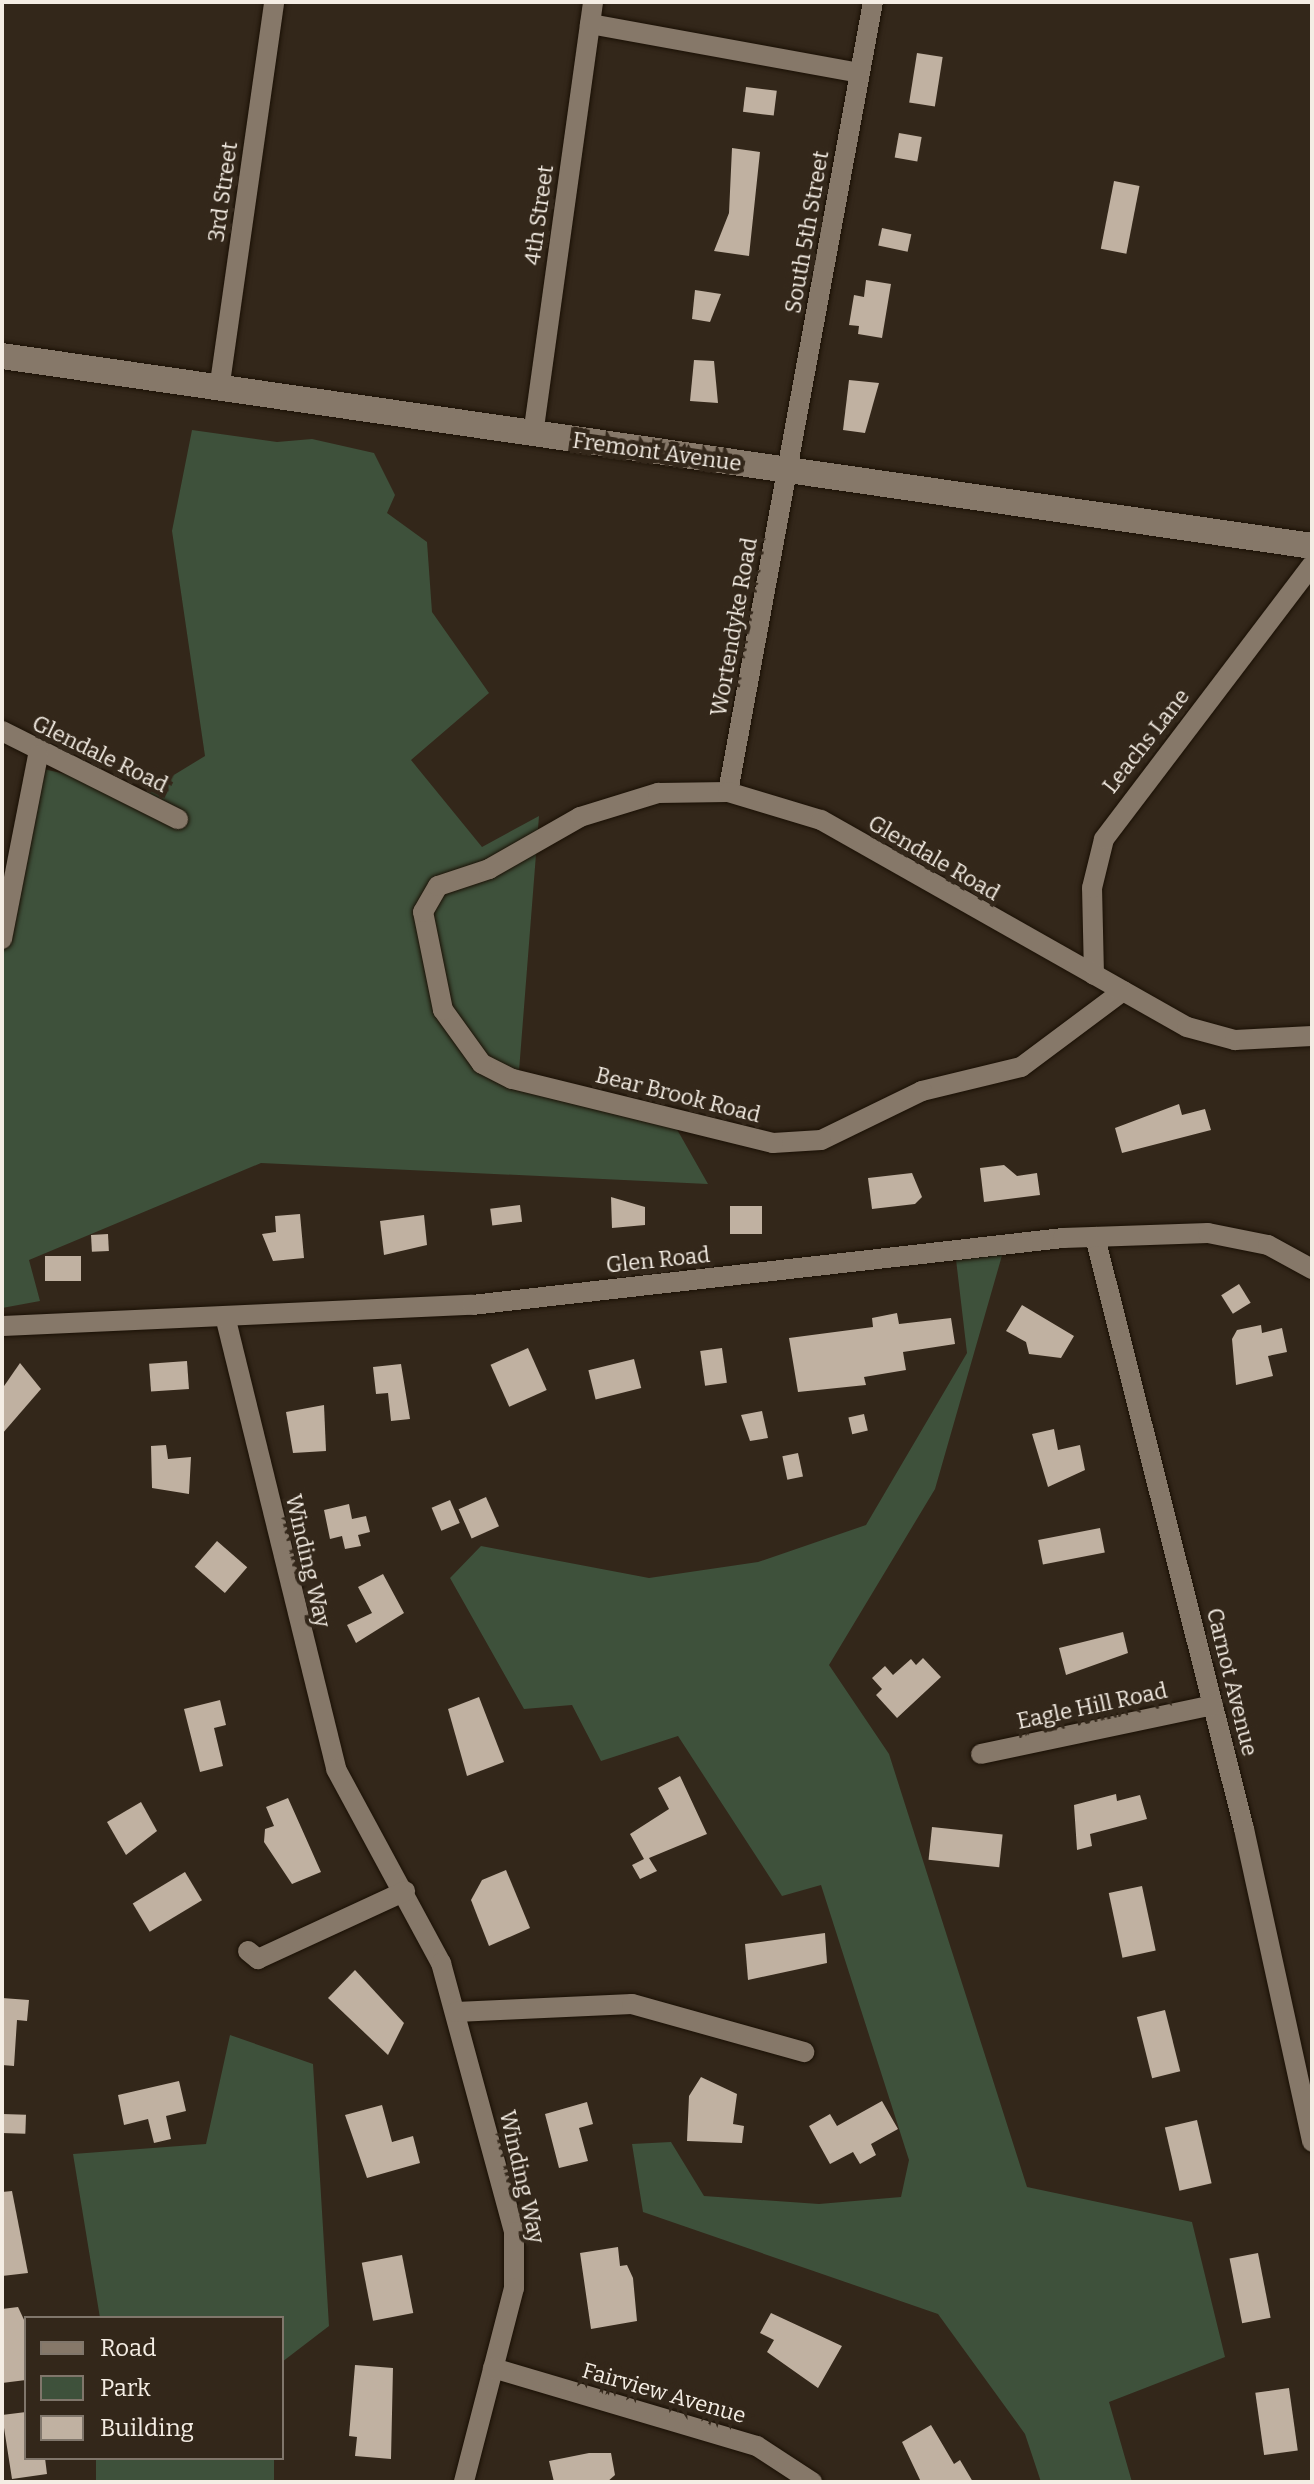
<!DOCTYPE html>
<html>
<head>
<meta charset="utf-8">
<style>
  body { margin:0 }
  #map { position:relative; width:1314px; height:2484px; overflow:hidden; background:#33271a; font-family:Bitter,serif }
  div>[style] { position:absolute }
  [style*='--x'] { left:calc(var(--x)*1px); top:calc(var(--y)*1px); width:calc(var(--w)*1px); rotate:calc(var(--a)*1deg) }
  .green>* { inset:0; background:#3e513b; transform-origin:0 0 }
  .building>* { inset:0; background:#c0b1a1; transform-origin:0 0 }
  .roads { filter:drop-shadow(0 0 2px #1a1005) drop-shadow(0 0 2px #1a1005) }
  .minor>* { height:20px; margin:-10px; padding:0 10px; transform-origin:10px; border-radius:10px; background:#867869 }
  .tertiary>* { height:26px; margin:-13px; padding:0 13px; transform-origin:13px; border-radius:13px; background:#867869 }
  span { translate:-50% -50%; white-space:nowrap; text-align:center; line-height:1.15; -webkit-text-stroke:8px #33271a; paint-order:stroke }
  .street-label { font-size:22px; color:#f4ede4 }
  .frame { position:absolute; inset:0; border:4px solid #f4ede4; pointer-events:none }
  .legend { position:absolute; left:24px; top:2316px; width:260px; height:144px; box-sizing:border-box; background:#33271a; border:2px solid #80766b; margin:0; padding:10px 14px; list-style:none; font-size:24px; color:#f4ede4 }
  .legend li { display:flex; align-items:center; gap:16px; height:40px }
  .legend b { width:40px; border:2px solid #80766b }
</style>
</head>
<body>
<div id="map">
  <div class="green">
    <div style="clip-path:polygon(192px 430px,277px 442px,312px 439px,374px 453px,395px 495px,387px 513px,427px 542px,432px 612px,489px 693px,411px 760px,482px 847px,539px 816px,519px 1071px,666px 1110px,708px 1184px,261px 1163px,29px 1260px,40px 1301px,2px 1308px,2px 924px,30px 766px,146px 792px,205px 756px,172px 531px)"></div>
    <div style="clip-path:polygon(1005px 1245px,935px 1489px,829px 1665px,889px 1754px,1027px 2187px,1192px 2222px,1225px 2357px,1109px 2402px,1132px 2482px,1041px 2482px,1025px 2434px,938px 2314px,643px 2212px,632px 2144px,671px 2142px,704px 2196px,819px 2204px,901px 2197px,909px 2160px,821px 1885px,782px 1896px,678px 1736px,601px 1761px,572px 1705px,524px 1709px,450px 1578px,481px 1546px,649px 1578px,758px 1562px,866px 1525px,967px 1353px,955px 1251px)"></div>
    <div style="clip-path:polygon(230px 2035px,313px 2064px,329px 2326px,282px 2362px,282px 2318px,100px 2318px,73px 2154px,206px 2144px)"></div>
    <div style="left:96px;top:2458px;width:178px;height:25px"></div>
  </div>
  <div class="building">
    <div style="left:917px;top:53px;width:26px;height:50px;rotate:9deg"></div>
    <div style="left:746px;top:87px;width:31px;height:25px;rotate:7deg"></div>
    <div style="left:899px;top:133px;width:23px;height:25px;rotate:10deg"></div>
    <div style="clip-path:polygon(732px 148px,760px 152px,749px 256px,714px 251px,729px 213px)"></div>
    <div style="left:1114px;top:181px;width:26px;height:69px;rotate:11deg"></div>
    <div style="left:882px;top:228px;width:30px;height:18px;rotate:12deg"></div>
    <div style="clip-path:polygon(866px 280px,891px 284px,882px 338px,858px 334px,859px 326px,849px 325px,854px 295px,864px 297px)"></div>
    <div style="clip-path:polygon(695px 290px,721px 294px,710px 322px,692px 319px)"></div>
    <div style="clip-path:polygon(694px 360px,714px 361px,718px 403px,690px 401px)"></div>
    <div style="clip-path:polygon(849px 380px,879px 383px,865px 433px,843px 430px)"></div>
    <div style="clip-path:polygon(1179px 1104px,1182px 1115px,1205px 1109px,1211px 1130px,1122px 1153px,1115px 1128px)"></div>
    <div style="clip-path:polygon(1004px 1165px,1017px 1176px,1037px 1173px,1040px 1195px,984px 1202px,980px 1168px)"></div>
    <div style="clip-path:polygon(912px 1173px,922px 1197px,915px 1204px,872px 1209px,868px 1178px)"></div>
    <div style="clip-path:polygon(611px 1197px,645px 1207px,645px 1225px,612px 1228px)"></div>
    <div style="left:520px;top:1205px;width:17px;height:30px;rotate:83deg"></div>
    <div style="left:730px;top:1206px;width:32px;height:28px"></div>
    <div style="clip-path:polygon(300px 1214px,304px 1258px,273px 1261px,262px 1234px,276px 1232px,275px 1216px)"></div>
    <div style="clip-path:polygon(424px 1215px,427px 1245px,384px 1255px,380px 1221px)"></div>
    <div style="left:108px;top:1234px;width:17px;height:17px;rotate:87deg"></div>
    <div style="left:45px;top:1256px;width:36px;height:25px"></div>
    <div style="left:1239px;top:1284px;width:22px;height:21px;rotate:58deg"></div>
    <div style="clip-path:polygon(1022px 1305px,1074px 1336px,1061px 1358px,1029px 1354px,1026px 1342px,1006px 1331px)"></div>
    <div style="clip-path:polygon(897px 1313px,899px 1324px,951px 1318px,955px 1344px,903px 1352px,906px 1370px,864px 1377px,866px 1385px,798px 1392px,789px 1338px,873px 1327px,872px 1318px)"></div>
    <div style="clip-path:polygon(1261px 1325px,1262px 1333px,1282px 1328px,1287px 1352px,1268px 1356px,1273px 1376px,1236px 1385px,1232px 1339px,1237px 1330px)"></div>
    <div style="left:528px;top:1348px;width:46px;height:41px;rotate:66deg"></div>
    <div style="left:722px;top:1348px;width:35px;height:22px;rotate:82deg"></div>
    <div style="left:634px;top:1359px;width:30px;height:47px;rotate:76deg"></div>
    <div style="left:187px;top:1361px;width:28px;height:38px;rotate:86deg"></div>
    <div style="clip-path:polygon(20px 1363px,41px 1389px,2px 1434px,2px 1389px)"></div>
    <div style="clip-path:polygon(401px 1364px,410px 1419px,391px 1421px,388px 1393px,376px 1394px,373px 1367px)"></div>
    <div style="clip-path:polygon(324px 1405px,326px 1451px,293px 1453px,286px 1412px)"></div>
    <div style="clip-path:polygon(762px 1411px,768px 1438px,750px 1441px,741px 1415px)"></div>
    <div style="left:864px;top:1414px;width:17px;height:16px;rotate:77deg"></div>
    <div style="clip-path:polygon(1054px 1429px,1058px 1450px,1080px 1445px,1085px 1470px,1048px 1487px,1032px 1434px)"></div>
    <div style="clip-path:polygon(166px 1445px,168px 1459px,191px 1457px,189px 1494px,152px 1488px,151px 1446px)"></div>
    <div style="left:798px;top:1453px;width:24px;height:16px;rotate:78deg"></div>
    <div style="left:486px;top:1497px;width:32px;height:30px;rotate:66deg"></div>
    <div style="left:450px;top:1500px;width:25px;height:20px;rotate:67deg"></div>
    <div style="clip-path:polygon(349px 1504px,352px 1519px,366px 1516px,370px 1532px,358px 1535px,361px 1546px,345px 1549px,342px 1536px,330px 1539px,324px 1510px)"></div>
    <div style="left:1100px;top:1528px;width:25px;height:63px;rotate:79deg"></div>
    <div style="left:217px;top:1541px;width:40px;height:34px;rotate:41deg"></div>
    <div style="clip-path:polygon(383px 1574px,404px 1613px,356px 1643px,347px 1625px,372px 1613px,358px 1587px)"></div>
    <div style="clip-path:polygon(1123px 1632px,1128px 1653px,1066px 1675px,1059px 1648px)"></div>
    <div style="clip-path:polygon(923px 1658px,941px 1677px,897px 1718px,876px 1695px,882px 1689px,872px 1678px,885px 1666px,893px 1675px,911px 1659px,916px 1665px)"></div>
    <div style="clip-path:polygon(479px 1697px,504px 1762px,467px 1776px,448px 1709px)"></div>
    <div style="clip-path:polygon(220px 1700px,226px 1725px,214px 1728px,223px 1766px,200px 1772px,184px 1709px)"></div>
    <div style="clip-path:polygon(680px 1776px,707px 1834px,649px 1858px,657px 1871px,640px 1879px,632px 1865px,644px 1859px,630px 1834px,669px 1809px,658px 1788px)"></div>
    <div style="clip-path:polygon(1116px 1794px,1117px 1801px,1140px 1795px,1147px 1819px,1090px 1834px,1092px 1846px,1077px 1850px,1074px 1805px)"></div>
    <div style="clip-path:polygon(288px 1798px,321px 1872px,292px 1884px,264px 1842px,265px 1829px,274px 1826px,266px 1807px)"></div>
    <div style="clip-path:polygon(141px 1802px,157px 1831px,126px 1855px,107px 1822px)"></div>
    <div style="left:932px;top:1827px;width:71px;height:33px;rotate:6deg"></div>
    <div style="clip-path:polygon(506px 1870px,530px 1928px,489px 1946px,471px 1900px,482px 1880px)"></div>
    <div style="left:185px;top:1872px;width:33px;height:61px;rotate:59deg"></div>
    <div style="left:1142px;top:1886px;width:66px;height:34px;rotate:78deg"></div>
    <div style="clip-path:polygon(825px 1933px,827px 1963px,748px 1980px,745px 1944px)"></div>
    <div style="clip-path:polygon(355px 1970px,404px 2023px,388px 2055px,328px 1998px)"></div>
    <div style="clip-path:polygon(2px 1998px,29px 2000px,27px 2021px,17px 2020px,14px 2066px,2px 2065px)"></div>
    <div style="left:1165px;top:2010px;width:63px;height:29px;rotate:76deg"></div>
    <div style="clip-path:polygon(701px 2077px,737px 2094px,733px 2124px,744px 2126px,742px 2143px,687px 2141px,689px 2096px)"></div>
    <div style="clip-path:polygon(179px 2081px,186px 2111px,166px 2116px,171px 2139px,154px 2143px,148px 2119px,124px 2125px,118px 2095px)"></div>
    <div style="clip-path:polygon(882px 2101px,898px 2129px,871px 2144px,876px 2155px,860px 2164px,853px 2152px,830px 2164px,809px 2126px,830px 2114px,837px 2126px)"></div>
    <div style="clip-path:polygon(587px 2102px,593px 2124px,579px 2128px,588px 2161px,559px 2168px,545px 2114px)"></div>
    <div style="clip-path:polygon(382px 2105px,392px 2142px,413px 2136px,420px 2163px,367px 2178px,345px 2115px)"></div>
    <div style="left:2px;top:2114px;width:24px;height:19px;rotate:2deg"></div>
    <div style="left:1197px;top:2120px;width:65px;height:33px;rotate:77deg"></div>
    <div style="clip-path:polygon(12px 2191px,28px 2273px,2px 2276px,2px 2192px)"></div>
    <div style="clip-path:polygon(618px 2247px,620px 2266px,627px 2265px,633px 2278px,637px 2321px,591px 2329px,580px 2253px)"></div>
    <div style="left:1258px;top:2253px;width:66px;height:29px;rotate:79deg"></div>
    <div style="left:402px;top:2255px;width:59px;height:41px;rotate:79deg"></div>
    <div style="clip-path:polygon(18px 2307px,26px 2324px,26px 2380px,2px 2383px,2px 2309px)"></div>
    <div style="clip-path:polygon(771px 2313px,842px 2346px,818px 2388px,767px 2352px,774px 2340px,760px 2333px)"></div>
    <div style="clip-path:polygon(355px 2365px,393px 2368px,391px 2459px,355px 2456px,357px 2437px,349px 2436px)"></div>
    <div style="left:1289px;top:2388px;width:63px;height:34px;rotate:82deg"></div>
    <div style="clip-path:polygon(26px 2412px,26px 2458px,45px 2458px,47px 2474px,12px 2479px,2px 2415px)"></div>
    <div style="clip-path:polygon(931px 2425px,954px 2464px,960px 2460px,973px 2482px,921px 2482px,902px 2442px)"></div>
    <div style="clip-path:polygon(589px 2453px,611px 2453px,615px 2475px,607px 2482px,554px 2482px,549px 2461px)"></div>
  </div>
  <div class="roads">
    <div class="minor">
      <div style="--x:590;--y:24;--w:274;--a:10.3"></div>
      <div style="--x:219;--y:390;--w:392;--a:-81.9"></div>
      <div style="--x:533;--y:435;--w:437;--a:-82.1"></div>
      <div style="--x:2;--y:731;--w:197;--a:26.6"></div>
      <div style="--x:728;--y:792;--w:803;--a:-79.6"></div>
      <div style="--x:2;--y:939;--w:187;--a:-78.9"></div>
      <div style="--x:1094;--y:975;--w:87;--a:-91.3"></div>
      <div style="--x:1092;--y:888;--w:50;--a:-76.2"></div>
      <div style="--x:1104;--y:839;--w:344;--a:-52.8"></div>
      <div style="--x:1123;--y:991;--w:127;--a:143.3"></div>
      <div style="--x:1021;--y:1067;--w:102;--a:166.4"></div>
      <div style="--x:922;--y:1091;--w:112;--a:154.1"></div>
      <div style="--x:821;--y:1140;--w:48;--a:176.4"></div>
      <div style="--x:773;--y:1143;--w:269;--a:-166.2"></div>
      <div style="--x:512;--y:1079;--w:34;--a:-153"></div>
      <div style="--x:482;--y:1064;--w:67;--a:-125.8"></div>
      <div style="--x:443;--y:1010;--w:100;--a:-101.5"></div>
      <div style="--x:423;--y:912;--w:30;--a:-60"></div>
      <div style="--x:438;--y:886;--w:54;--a:-18.4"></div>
      <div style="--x:489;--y:869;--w:105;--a:-29.7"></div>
      <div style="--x:580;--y:817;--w:82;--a:-17.1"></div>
      <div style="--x:658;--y:793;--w:70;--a:-0.8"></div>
      <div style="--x:728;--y:792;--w:97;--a:16.8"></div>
      <div style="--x:821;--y:820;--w:420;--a:29.5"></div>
      <div style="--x:1187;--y:1027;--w:50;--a:15.2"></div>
      <div style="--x:1235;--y:1040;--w:77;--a:-3"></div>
      <div style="--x:1095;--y:1237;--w:610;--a:75.87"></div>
      <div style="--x:1244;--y:1829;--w:320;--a:77.7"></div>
      <div style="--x:226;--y:1320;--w:462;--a:76.2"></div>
      <div style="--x:336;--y:1769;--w:221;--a:61.6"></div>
      <div style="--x:441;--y:1963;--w:279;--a:74.8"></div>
      <div style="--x:514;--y:2232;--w:56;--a:90"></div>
      <div style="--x:514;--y:2288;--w:200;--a:104.5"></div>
      <div style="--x:2;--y:1326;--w:470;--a:-2.6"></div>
      <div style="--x:472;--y:1305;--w:595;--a:-6.47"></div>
      <div style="--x:1063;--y:1238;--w:145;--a:-2"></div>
      <div style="--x:1208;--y:1233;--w:61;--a:11.3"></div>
      <div style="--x:1268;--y:1245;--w:50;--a:28.6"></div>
      <div style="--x:981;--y:1754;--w:237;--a:-11.9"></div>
      <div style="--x:248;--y:1951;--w:13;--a:39"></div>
      <div style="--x:258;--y:1959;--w:162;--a:-24.8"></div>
      <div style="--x:456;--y:2012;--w:176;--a:-2.6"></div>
      <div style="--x:632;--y:2004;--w:179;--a:15.6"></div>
      <div style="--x:493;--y:2368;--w:275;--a:16.5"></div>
      <div style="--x:757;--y:2446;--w:66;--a:33.2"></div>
    </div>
    <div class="tertiary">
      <div style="--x:2;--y:356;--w:1324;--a:8.25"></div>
    </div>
  </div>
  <div class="street-label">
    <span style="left:223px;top:192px;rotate:-82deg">3rd Street</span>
    <span style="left:539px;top:215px;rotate:-82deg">4th Street</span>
    <span style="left:807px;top:232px;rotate:-80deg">South 5th Street</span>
    <span style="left:657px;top:452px;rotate:8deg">Fremont Avenue</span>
    <span style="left:734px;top:627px;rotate:-80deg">Wortendyke Road</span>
    <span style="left:1146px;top:741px;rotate:-52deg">Leachs Lane</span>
    <span style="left:100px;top:754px;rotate:26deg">Glendale Road</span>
    <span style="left:934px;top:858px;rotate:30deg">Glendale Road</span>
    <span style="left:678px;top:1095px;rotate:14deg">Bear Brook Road</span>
    <span style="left:658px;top:1260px;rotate:-6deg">Glen Road</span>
    <span style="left:308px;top:1561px;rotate:77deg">Winding Way</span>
    <span style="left:1232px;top:1682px;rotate:76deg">Carnot Avenue</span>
    <span style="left:1092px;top:1706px;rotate:-12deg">Eagle Hill Road</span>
    <span style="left:522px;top:2177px;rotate:77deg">Winding Way</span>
    <span style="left:664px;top:2393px;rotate:16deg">Fairview Avenue</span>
  </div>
  <div class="frame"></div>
  <ul class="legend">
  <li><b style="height:10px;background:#867869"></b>Road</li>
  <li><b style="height:22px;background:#3e513b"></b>Park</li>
  <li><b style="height:22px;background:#c0b1a1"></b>Building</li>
  </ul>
</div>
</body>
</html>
